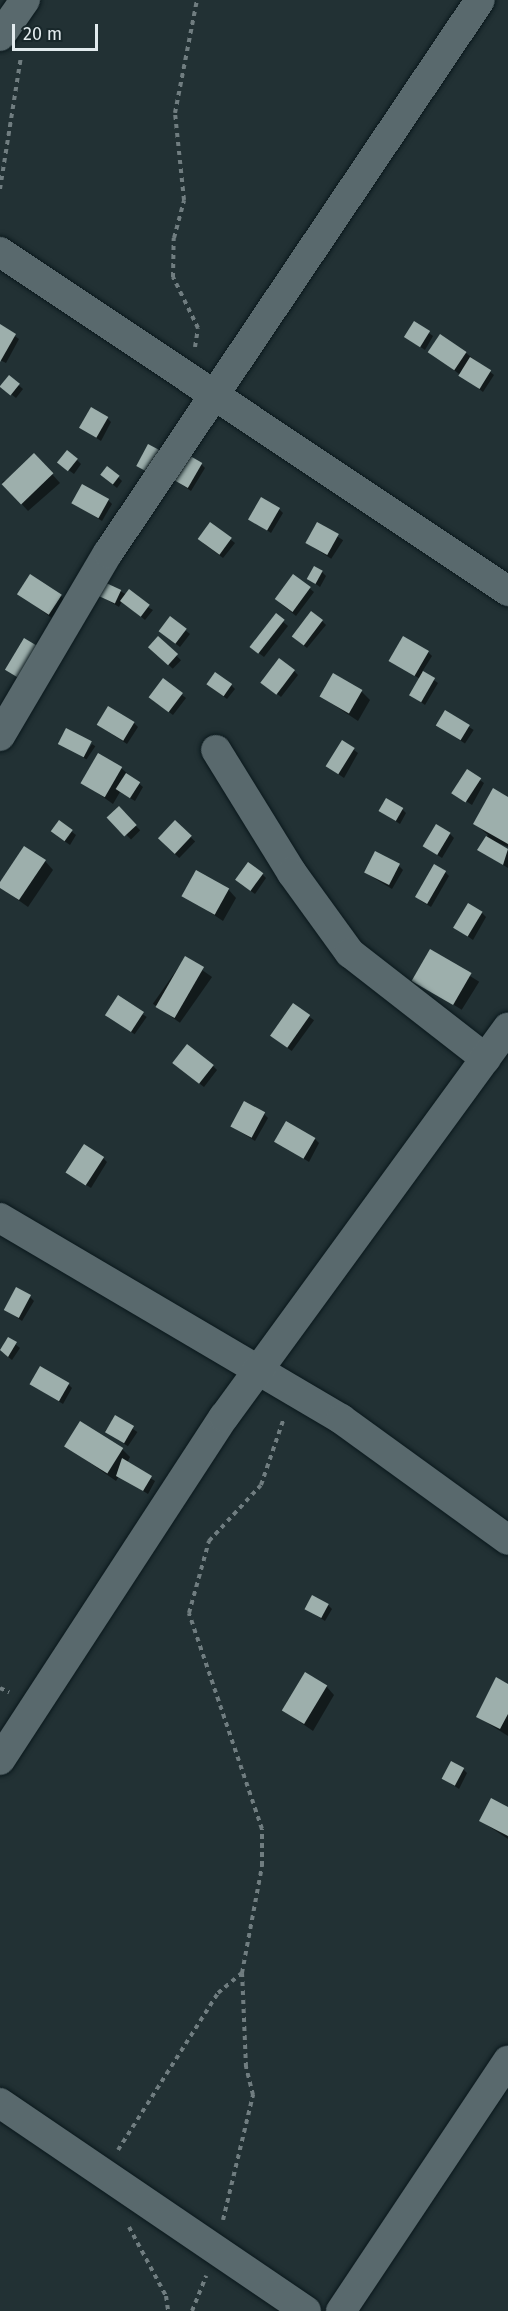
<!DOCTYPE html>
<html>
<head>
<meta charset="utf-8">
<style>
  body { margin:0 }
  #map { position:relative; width:508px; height:2311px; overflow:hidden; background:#223134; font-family:"Fira Sans",sans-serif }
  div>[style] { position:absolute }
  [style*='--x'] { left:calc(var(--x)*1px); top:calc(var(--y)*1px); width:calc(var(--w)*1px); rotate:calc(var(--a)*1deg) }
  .shadow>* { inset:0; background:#0007; transform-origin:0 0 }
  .building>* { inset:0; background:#9dafac; transform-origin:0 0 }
  .path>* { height:4px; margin-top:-2px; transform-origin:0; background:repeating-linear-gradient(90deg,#707d80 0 4.5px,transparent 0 9px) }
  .roads { filter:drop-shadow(0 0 2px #0a181c) drop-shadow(0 0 2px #0a181c) }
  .street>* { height:30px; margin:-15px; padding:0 15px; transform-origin:15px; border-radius:15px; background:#59696d }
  span { translate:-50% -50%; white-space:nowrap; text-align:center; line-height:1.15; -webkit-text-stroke:6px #18272a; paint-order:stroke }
  .scale { position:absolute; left:12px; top:24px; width:86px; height:27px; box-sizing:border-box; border:3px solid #e2ebee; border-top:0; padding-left:8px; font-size:18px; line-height:21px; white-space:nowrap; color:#e2ebee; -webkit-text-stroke:4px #18272a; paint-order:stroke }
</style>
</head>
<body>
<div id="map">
  <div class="shadow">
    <div style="clip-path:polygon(415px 323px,433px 336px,425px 350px,410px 340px)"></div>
    <div style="clip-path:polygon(0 326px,19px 339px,6px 363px,0 360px)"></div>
    <div style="clip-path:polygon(430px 352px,466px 353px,494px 375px,483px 392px)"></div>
    <div style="clip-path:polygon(9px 377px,23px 389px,16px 398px,6px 390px)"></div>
    <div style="clip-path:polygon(107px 418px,111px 422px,101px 441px,81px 428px)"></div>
    <div style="clip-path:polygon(77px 460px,81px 464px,74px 474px,63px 466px)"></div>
    <div style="clip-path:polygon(42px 463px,60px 483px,28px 511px,2px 482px)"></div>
    <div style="clip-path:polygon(201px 464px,205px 468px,191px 491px,172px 478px)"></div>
    <div style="clip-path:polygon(118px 477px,122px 481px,117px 488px,106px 479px)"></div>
    <div style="clip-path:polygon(108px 500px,112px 504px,102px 521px,73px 503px)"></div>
    <div style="clip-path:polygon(279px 509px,283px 513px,271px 533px,250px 519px)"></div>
    <div style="clip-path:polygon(211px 524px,235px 543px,223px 558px,203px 543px)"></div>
    <div style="left:318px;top:524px;width:30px;height:22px;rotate:33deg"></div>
    <div style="clip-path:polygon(322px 572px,326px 576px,320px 587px,309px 579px)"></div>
    <div style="clip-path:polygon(294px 576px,314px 592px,296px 616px,280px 603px)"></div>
    <div style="clip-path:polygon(120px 591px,153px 610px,145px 620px,122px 601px,119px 607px,99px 595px)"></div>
    <div style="clip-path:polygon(18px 593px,61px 596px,69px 605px,57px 622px)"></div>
    <div style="clip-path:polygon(276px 616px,288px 626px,264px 657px,256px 651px)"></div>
    <div style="clip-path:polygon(170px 618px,190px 634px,180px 647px,164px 635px)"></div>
    <div style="clip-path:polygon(322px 621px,326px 625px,307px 648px,298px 641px)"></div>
    <div style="left:158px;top:638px;width:32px;height:12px;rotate:44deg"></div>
    <div style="clip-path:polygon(428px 652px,432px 656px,422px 672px,438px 683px,425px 705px,411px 695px,420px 679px,391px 660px)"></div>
    <div style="clip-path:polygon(294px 671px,298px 675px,281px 697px,266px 685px)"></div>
    <div style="clip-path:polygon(231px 685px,235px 689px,227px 699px,212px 688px)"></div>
    <div style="clip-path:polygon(362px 692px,370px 700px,358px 721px,322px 697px)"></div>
    <div style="clip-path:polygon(182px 695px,186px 698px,173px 715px,154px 701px)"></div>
    <div style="left:446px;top:712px;width:33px;height:16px;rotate:33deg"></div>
    <div style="clip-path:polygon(134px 723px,138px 727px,127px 744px,98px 725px)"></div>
    <div style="clip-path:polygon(343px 742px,358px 753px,344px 778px,328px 767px)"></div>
    <div style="left:92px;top:744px;width:4px;height:16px;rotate:34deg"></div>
    <div style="clip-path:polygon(121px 768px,143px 787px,135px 801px,120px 792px,113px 804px,82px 782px)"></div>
    <div style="clip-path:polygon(467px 771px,484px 783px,472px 805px,455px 794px)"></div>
    <div style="clip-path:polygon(508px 799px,508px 847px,489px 839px,508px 850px,508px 868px,479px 850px,488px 835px,475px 824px)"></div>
    <div style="left:119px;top:809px;width:30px;height:13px;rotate:45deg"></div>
    <div style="clip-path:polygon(402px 809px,406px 813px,400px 824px,380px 811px)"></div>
    <div style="clip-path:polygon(59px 822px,76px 835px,70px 845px,57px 836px)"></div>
    <div style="left:175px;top:822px;width:28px;height:23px;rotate:44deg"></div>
    <div style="clip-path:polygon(450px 834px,454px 838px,442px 858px,424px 846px)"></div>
    <div style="clip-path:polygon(45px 861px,53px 870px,28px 907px,0 887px)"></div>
    <div style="clip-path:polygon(399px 866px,403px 870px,392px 889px,369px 875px)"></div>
    <div style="clip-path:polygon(445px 872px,449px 876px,431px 907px,421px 901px,417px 897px)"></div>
    <div style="clip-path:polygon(262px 874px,266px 878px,255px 894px,241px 884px)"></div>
    <div style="clip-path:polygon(228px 889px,236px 898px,223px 921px,184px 895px)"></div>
    <div style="clip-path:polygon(482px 913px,486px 917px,473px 940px,456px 928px)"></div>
    <div style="left:430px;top:951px;width:58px;height:33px;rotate:32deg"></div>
    <div style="left:185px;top:958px;width:33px;height:56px;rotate:35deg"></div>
    <div style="left:118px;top:997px;width:35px;height:21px;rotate:35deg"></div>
    <div style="left:293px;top:1005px;width:26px;height:38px;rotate:36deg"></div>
    <div style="clip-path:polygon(213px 1066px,217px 1070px,204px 1087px,178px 1067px)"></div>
    <div style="clip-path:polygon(264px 1114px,268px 1118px,255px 1141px,231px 1126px)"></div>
    <div style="clip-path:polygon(315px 1139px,319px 1143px,309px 1162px,276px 1141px)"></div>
    <div style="clip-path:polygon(103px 1158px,107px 1162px,91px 1188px,72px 1176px)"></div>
    <div style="clip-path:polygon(30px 1297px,34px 1301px,22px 1321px,9px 1312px)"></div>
    <div style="clip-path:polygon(9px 1339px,20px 1348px,12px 1360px,1px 1351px)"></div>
    <div style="clip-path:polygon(31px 1384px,68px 1384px,72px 1388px,63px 1404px)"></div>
    <div style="left:115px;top:1417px;width:27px;height:17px;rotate:34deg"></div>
    <div style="clip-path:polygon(66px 1446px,122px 1449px,130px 1457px,127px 1463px,155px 1481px,148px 1494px,119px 1476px,116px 1481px)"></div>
    <div style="clip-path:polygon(328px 1605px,332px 1609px,325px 1621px,306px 1609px)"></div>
    <div style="clip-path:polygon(508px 1685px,508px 1736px,478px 1717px)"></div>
    <div style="clip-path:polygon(326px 1686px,334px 1695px,313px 1731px,284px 1711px)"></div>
    <div style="clip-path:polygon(463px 1769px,467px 1773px,459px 1789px,444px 1779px)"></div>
    <div style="clip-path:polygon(508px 1809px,508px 1839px,481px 1821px)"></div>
  </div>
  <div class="building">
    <div style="left:414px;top:321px;width:19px;height:19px;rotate:32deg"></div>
    <div style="clip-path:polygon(0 324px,16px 334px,0 362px)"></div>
    <div style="left:440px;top:334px;width:32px;height:22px;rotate:34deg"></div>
    <div style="left:470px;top:357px;width:25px;height:22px;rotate:32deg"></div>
    <div style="left:9px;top:375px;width:14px;height:15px;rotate:39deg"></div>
    <div style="left:91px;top:407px;width:20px;height:24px;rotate:30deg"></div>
    <div style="left:148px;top:444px;width:17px;height:25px;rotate:28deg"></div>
    <div style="left:67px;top:450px;width:14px;height:16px;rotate:39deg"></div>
    <div style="left:34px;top:453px;width:28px;height:45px;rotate:46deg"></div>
    <div style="left:185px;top:453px;width:20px;height:29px;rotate:30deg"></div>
    <div style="left:107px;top:466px;width:16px;height:11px;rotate:38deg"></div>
    <div style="left:82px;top:484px;width:31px;height:22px;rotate:29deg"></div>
    <div style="left:261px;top:497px;width:22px;height:26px;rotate:30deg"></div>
    <div style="left:210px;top:522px;width:27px;height:21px;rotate:36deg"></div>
    <div style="left:317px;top:522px;width:25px;height:24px;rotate:29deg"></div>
    <div style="left:314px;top:566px;width:10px;height:15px;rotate:29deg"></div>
    <div style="left:30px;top:574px;width:38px;height:24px;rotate:33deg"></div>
    <div style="left:293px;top:574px;width:22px;height:31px;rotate:36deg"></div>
    <div style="left:104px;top:582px;width:19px;height:15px;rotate:25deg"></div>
    <div style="left:129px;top:589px;width:26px;height:15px;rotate:37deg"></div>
    <div style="left:311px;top:611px;width:15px;height:32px;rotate:37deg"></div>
    <div style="left:276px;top:613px;width:11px;height:43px;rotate:38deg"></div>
    <div style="left:170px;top:616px;width:21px;height:19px;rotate:37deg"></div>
    <div style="left:158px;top:636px;width:27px;height:15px;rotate:42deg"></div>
    <div style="left:403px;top:636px;width:30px;height:29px;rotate:30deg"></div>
    <div style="left:24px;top:638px;width:17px;height:37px;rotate:31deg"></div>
    <div style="left:279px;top:658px;width:20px;height:31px;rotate:37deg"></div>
    <div style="left:423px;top:671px;width:14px;height:28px;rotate:30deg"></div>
    <div style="left:215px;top:672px;width:21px;height:15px;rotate:35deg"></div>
    <div style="left:333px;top:673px;width:34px;height:27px;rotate:30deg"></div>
    <div style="left:163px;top:678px;width:25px;height:24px;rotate:37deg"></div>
    <div style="left:108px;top:706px;width:31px;height:22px;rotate:31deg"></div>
    <div style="left:445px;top:710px;width:29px;height:18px;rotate:31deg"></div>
    <div style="left:66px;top:728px;width:29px;height:18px;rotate:27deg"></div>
    <div style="left:342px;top:740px;width:15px;height:31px;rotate:32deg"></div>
    <div style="left:98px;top:753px;width:28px;height:35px;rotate:30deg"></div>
    <div style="left:467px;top:769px;width:17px;height:29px;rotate:33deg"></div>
    <div style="left:126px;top:773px;width:17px;height:19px;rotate:33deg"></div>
    <div style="clip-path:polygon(493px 788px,508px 797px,508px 844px,473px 824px)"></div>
    <div style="left:386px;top:798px;width:20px;height:15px;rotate:30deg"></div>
    <div style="left:119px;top:806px;width:26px;height:17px;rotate:47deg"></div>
    <div style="left:59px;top:820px;width:17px;height:14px;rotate:36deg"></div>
    <div style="left:175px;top:820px;width:23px;height:25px;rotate:43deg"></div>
    <div style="left:436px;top:824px;width:17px;height:26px;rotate:31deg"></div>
    <div style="clip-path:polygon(486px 836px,508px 849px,503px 865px,477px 850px)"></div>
    <div style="clip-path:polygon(24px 846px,46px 860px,19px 900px,0 888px,0 882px)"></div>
    <div style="left:375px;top:851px;width:28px;height:24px;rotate:27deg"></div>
    <div style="left:248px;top:862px;width:19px;height:22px;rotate:36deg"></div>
    <div style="left:434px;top:864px;width:14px;height:38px;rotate:30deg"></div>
    <div style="left:196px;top:870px;width:38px;height:30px;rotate:29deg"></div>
    <div style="left:468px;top:903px;width:17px;height:29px;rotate:31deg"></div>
    <div style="left:430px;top:949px;width:48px;height:37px;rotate:30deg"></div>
    <div style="left:185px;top:956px;width:22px;height:59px;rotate:30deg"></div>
    <div style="left:118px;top:995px;width:31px;height:24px;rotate:33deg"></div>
    <div style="left:293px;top:1003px;width:21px;height:40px;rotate:35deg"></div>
    <div style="left:187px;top:1044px;width:34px;height:24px;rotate:38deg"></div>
    <div style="left:244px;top:1101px;width:24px;height:29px;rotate:28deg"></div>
    <div style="left:286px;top:1121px;width:34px;height:24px;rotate:30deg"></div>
    <div style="left:84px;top:1144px;width:24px;height:34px;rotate:33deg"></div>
    <div style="left:16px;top:1287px;width:17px;height:26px;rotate:28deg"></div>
    <div style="clip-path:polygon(8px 1337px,17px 1342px,8px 1357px,0 1350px)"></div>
    <div style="left:40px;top:1366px;width:34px;height:21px;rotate:30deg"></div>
    <div style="left:115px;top:1415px;width:22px;height:20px;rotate:30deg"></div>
    <div style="left:80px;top:1421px;width:51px;height:30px;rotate:32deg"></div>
    <div style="clip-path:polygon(122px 1458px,152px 1476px,143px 1491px,116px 1476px)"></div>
    <div style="left:312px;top:1595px;width:19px;height:16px;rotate:28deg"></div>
    <div style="left:305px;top:1672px;width:26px;height:45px;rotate:31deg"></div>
    <div style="clip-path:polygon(496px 1677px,508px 1684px,508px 1714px,500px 1729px,476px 1717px)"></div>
    <div style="left:451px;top:1761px;width:15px;height:20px;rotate:28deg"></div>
    <div style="clip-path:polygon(491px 1798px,508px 1807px,508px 1836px,479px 1821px)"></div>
  </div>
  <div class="path">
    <div style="--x:0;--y:189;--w:134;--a:-81"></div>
    <div style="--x:195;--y:347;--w:19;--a:-81"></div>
    <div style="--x:198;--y:328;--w:57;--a:-116.1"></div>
    <div style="--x:173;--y:277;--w:39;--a:-89"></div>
    <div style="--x:174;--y:238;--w:39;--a:-75"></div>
    <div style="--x:184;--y:200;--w:87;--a:-95.9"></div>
    <div style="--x:175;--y:113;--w:115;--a:-79"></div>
    <div style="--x:0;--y:1688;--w:10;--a:24"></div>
    <div style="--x:118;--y:2150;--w:186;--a:-57.5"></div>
    <div style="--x:218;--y:1993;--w:31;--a:-40"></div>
    <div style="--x:223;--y:2220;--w:129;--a:-76.5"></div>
    <div style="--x:253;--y:2095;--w:29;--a:-104"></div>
    <div style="--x:246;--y:2067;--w:94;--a:-92.4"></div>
    <div style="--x:242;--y:1973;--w:109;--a:-79.4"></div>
    <div style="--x:262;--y:1866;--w:37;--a:-90"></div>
    <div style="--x:262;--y:1829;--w:228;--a:-108.7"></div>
    <div style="--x:189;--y:1613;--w:75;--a:-74.5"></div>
    <div style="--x:209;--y:1541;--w:76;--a:-47.1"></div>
    <div style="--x:261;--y:1485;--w:71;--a:-71.1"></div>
    <div style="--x:129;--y:2227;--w:78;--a:61.8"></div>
    <div style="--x:166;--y:2296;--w:15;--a:82"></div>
    <div style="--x:192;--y:2311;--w:38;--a:-68"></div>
  </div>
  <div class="roads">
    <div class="street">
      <div style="--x:0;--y:36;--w:44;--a:-55.2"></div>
      <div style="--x:0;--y:252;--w:611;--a:33.72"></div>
      <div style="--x:0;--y:736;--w:212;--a:-59.5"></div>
      <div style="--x:108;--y:553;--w:666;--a:-56.07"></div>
      <div style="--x:216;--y:750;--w:145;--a:58.3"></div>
      <div style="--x:292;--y:873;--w:99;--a:54.1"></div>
      <div style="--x:350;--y:953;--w:172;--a:37.9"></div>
      <div style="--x:0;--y:1218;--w:396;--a:30.5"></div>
      <div style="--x:341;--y:1419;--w:206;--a:35.9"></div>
      <div style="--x:0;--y:1760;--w:410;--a:-56.9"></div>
      <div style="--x:224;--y:1417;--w:482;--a:-53.9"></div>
      <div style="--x:0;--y:2103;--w:370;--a:34.2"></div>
      <div style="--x:341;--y:2311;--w:301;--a:-56.3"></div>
    </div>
  </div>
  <div class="scale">20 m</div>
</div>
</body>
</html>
